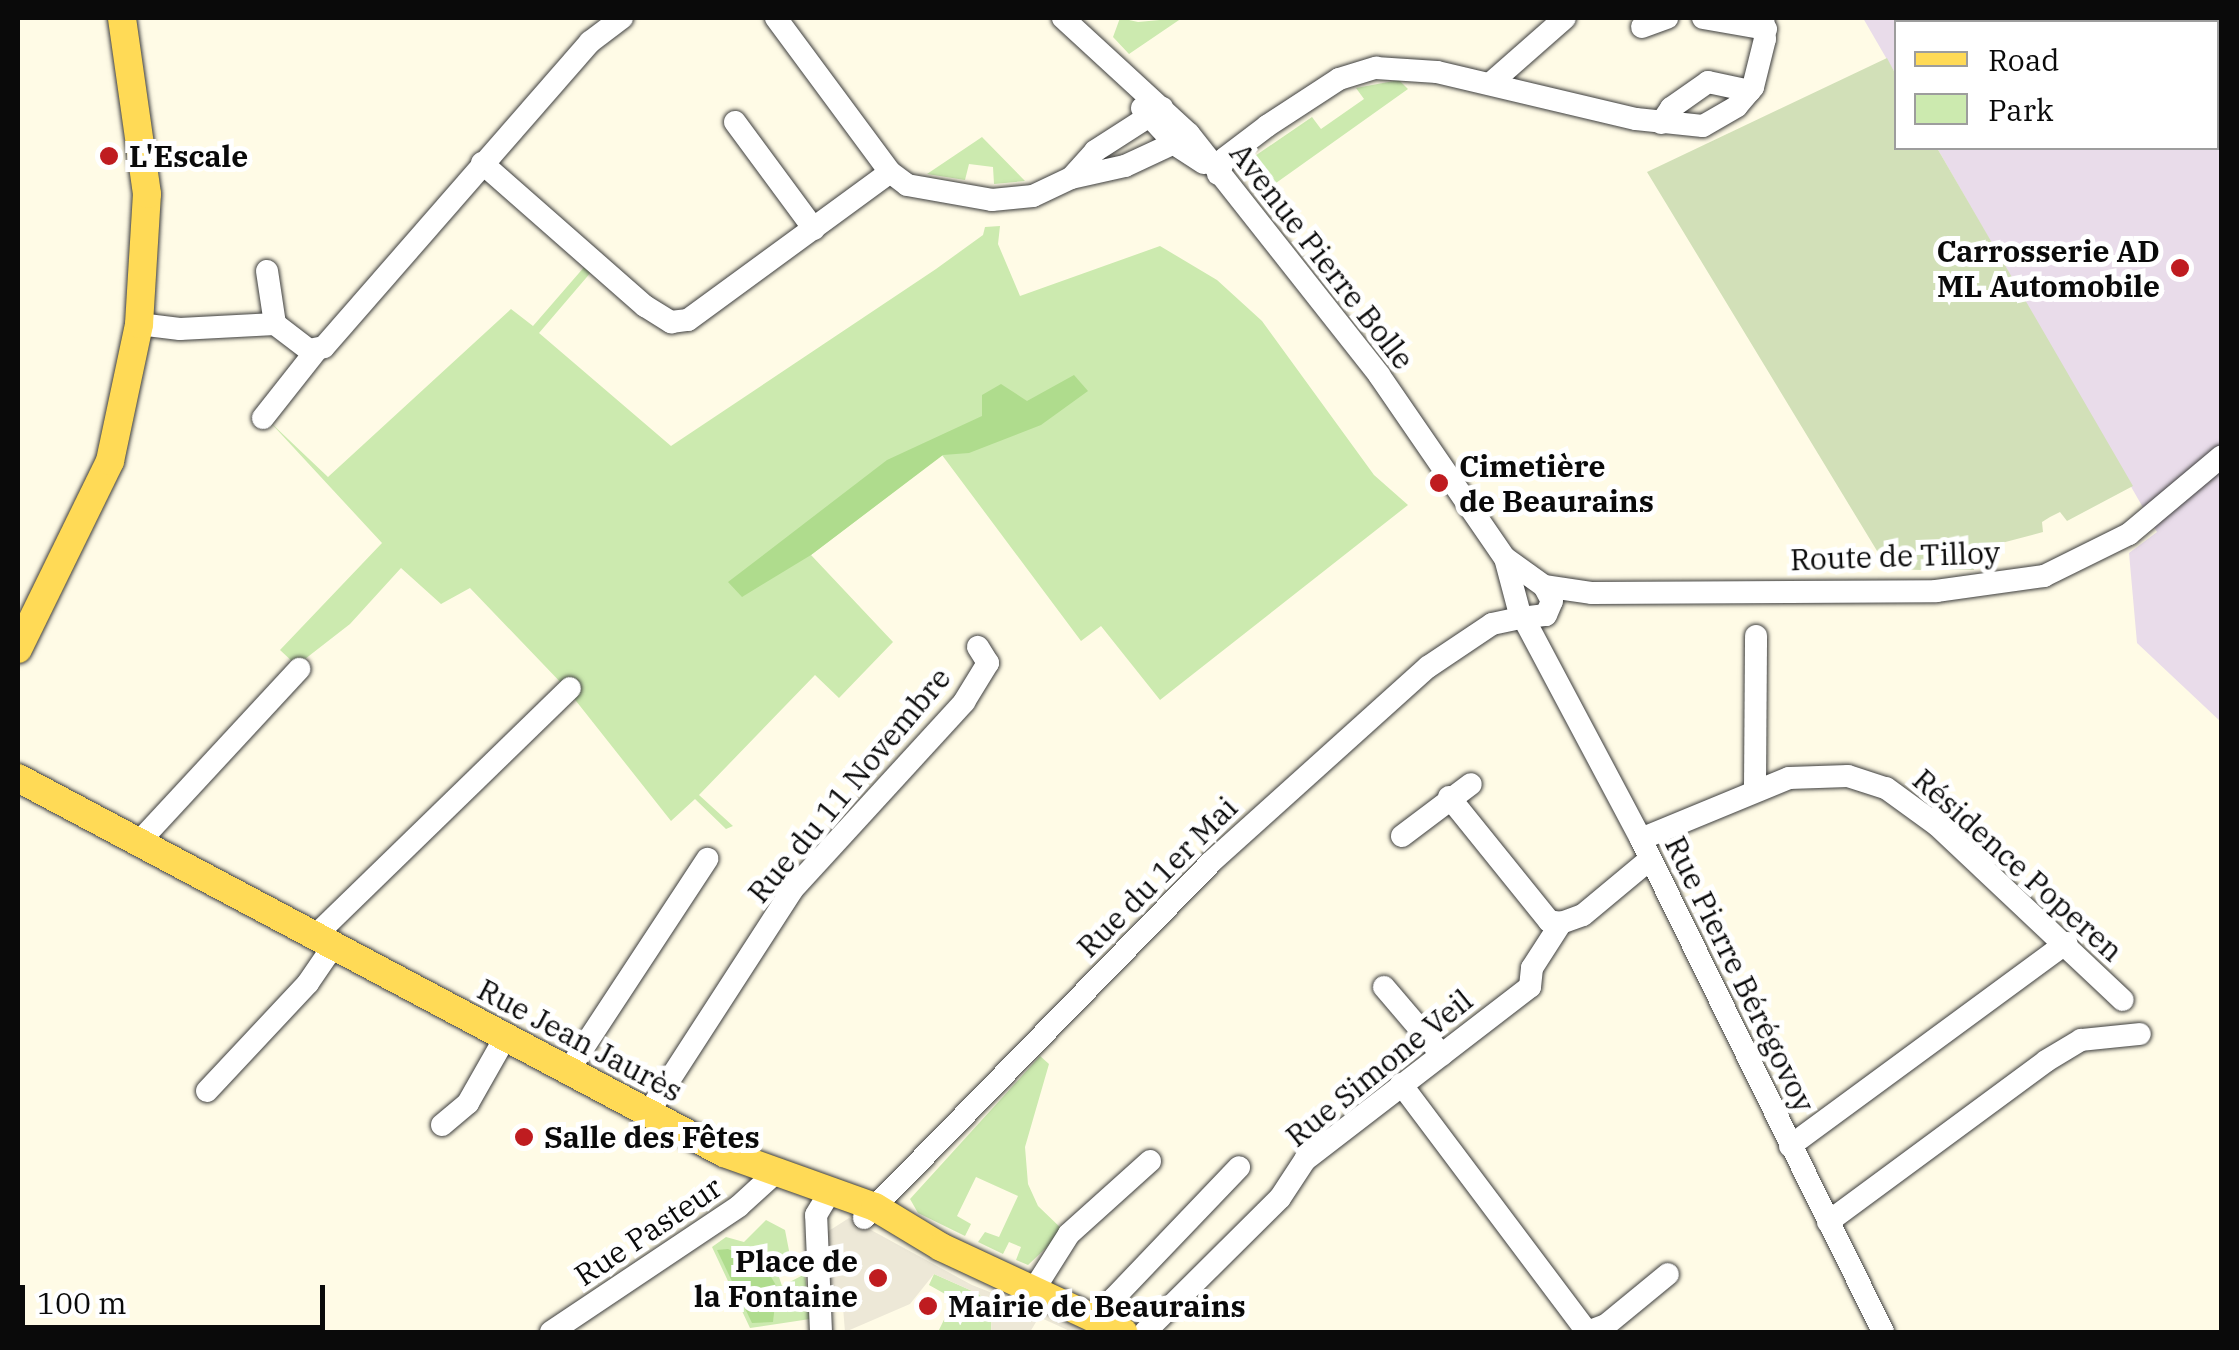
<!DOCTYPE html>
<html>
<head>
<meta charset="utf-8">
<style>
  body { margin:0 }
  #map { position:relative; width:2239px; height:1350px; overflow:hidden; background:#fffbe6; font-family:"IBM Plex Serif",serif }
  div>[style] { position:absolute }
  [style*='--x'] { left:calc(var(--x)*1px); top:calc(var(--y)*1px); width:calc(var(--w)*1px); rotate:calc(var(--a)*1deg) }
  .industrial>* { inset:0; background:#e9dcea }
  .green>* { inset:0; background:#cceaaf }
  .forest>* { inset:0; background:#afdc8d }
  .cemetery>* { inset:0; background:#d2e0b8 }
  .plaza>* { inset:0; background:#ede8d7 }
  .roads { filter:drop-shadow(0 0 2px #3d3d3d) drop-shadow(0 0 2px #3d3d3d) }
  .minor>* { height:22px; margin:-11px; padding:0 11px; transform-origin:11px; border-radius:11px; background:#fff }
  .major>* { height:28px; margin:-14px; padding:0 14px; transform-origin:14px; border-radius:14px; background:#ffda56 }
  .dots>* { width:28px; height:28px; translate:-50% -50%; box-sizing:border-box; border:5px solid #fff; border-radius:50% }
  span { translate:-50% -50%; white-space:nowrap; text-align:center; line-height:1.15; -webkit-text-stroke:10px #fff; paint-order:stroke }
  .poi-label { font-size:30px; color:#0a0a0a; font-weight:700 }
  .left { translate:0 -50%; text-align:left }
  .right { translate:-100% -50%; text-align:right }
  .street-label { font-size:30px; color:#0a0a0a }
  .frame { position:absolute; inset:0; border:20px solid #0a0a0a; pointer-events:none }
  .legend { position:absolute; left:1894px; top:20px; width:325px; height:130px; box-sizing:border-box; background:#fff; border:2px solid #9d9d9d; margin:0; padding:12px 18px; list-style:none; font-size:30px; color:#0a0a0a }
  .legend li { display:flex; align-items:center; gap:20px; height:50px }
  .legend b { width:50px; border:2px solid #9d9d9d }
  .scale { position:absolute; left:20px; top:1285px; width:305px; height:45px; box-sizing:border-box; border:5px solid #0a0a0a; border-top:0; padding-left:12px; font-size:30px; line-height:35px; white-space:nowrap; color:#0a0a0a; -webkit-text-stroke:8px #fff; paint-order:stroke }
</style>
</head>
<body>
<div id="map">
  <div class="industrial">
    <div style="clip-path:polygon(1863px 18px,2221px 18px,2221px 722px,2137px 643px,2129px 553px,2157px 532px,1937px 148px,2216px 148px,2216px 22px,1896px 22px,1896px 75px)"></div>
  </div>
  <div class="green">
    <div style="clip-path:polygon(1120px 18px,1138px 22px,1182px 18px,1129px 54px,1113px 37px)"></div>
    <div style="clip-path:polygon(1399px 80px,1408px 89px,1262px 193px,1245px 172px,1252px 158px,1312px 117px,1321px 129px,1364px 99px,1356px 88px)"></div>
    <div style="clip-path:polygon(982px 137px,1025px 181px,994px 184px,993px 167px,969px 164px,965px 180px,927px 174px)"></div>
    <div style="clip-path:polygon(1000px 226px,998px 244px,1020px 296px,1160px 246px,1217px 280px,1262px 321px,1374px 475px,1408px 505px,1160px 700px,1101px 626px,1081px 641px,942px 455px,811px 555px,893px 642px,839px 698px,815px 675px,699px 795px,733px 826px,726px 829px,695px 799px,671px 821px,565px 687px,470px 588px,441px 604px,401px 568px,350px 624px,305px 659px,295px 664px,280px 650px,382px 543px,269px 421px,328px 477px,511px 309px,533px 326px,592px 258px,598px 264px,539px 333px,671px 446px,936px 269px,983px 235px,985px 227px)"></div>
    <div style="clip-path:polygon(1040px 1056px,1049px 1064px,1025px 1147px,1028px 1184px,1038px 1206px,1064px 1231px,1028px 1265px,1016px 1260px,1021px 1247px,1009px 1242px,1003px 1254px,978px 1242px,985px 1232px,999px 1237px,1018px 1196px,976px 1177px,957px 1216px,971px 1224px,965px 1236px,918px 1213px,910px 1199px)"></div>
    <div style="clip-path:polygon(766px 1220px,785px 1230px,791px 1261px,803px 1261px,805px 1269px,778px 1274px,782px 1286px,805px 1274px,810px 1319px,750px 1328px,712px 1247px,726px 1237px,744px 1242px)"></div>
    <div style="clip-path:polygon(934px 1274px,979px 1294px,992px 1308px,991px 1332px,938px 1332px,954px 1299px,929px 1285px)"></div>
  </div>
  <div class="forest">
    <div style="clip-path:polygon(1074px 375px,1088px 391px,1041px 425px,969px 453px,943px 455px,811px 555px,742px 597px,728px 582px,887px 460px,982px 416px,982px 395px,1001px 384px,1027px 401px)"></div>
    <div style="clip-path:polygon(728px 1249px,764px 1265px,777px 1287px,773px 1322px,752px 1323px,717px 1250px)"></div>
  </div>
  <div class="cemetery">
    <div style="clip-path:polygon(1887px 58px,1896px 75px,1896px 148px,1937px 148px,2133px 486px,2067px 521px,2060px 512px,2050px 517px,2042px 522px,2043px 532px,1971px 551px,1974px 570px,1950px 570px,1946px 558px,1934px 554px,1921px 570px,1888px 569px,1647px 172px)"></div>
  </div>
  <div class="plaza">
    <div style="clip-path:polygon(849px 1218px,972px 1285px,1092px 1332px,1072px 1332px,1039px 1317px,1030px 1332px,991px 1332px,992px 1308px,979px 1294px,934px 1274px,910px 1304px,845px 1332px,842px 1295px,835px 1289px,826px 1300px,824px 1234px)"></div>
  </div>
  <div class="roads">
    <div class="minor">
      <div style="--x:776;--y:18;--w:192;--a:53.5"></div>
      <div style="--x:890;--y:172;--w:21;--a:37"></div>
      <div style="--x:907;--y:185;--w:86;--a:10"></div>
      <div style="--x:992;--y:200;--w:41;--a:-5.6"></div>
      <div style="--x:1033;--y:196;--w:42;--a:-25.3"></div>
      <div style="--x:1071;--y:178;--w:36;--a:-48"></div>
      <div style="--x:1095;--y:151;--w:80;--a:-32.7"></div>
      <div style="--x:1063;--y:18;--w:171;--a:42.6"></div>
      <div style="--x:1189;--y:134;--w:307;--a:51.7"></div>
      <div style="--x:1379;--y:375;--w:222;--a:55.5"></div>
      <div style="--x:1505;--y:558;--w:48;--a:35.7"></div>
      <div style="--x:1544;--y:586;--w:49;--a:8.3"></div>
      <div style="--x:1592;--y:593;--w:344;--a:-0.3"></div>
      <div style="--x:1936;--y:591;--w:109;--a:-7.9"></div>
      <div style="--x:2044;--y:576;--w:95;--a:-26.3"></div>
      <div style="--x:2129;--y:534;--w:121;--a:-40"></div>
      <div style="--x:1703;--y:18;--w:64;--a:9.9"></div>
      <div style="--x:2216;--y:26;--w:9;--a:49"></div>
      <div style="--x:1642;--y:27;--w:27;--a:-20"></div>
      <div style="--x:1491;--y:83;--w:98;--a:-41.3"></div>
      <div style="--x:1142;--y:108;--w:50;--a:47.4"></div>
      <div style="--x:1176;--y:145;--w:33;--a:33"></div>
      <div style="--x:735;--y:122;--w:133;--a:53.6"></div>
      <div style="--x:1661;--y:123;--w:18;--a:-56"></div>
      <div style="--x:1671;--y:108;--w:45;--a:-35.1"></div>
      <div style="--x:1708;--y:82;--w:43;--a:12.1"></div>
      <div style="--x:482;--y:163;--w:217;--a:41.3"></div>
      <div style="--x:645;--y:306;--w:31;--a:32"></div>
      <div style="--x:671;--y:322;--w:17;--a:-7"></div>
      <div style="--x:688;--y:320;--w:250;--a:-36.2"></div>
      <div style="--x:1218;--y:174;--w:17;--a:-66"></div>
      <div style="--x:1225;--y:158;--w:53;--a:-37.3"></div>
      <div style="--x:1267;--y:126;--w:86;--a:-33.1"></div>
      <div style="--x:1339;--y:79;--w:39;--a:-17"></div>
      <div style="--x:1376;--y:68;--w:61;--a:3.8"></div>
      <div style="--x:1437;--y:72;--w:204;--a:13.3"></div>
      <div style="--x:1636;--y:119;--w:67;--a:6"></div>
      <div style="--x:1703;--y:126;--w:39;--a:-30"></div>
      <div style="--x:1737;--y:106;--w:25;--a:-50"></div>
      <div style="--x:1753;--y:87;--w:49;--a:-76"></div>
      <div style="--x:1765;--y:39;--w:21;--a:-95"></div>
      <div style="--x:1071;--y:178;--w:55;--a:-12.5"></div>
      <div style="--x:1125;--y:166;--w:66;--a:-25"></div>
      <div style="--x:267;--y:271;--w:54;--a:81.4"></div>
      <div style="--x:139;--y:324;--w:41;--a:7"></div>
      <div style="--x:180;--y:329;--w:95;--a:-3"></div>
      <div style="--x:275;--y:324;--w:43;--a:37.4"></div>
      <div style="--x:309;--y:350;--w:15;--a:-11"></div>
      <div style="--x:324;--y:347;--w:405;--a:-48.9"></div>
      <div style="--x:590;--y:42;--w:40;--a:-37"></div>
      <div style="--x:263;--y:418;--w:85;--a:-51.7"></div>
      <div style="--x:1505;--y:558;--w:62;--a:75.1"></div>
      <div style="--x:1521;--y:618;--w:25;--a:-7"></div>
      <div style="--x:1546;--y:615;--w:15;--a:-67"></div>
      <div style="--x:1552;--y:601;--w:17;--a:-118"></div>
      <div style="--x:1524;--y:619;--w:249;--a:62"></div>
      <div style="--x:1641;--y:839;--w:549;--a:63.85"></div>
      <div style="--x:1755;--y:787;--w:151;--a:-89.6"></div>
      <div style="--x:1449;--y:797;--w:159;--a:51.1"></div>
      <div style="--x:1549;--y:921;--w:12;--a:9"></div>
      <div style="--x:1402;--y:836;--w:86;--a:-37"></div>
      <div style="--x:1641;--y:839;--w:160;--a:-22.4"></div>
      <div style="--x:1789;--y:778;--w:59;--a:-1.9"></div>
      <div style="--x:1848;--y:776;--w:40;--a:18"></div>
      <div style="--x:1886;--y:788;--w:63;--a:36"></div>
      <div style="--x:1937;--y:825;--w:255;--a:43.3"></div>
      <div style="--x:139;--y:842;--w:236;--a:-47.2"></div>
      <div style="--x:316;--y:935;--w:354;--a:-44.2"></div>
      <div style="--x:1384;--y:987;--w:89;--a:49.5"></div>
      <div style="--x:568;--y:1071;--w:254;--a:-56.7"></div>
      <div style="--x:1401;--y:1084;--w:310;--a:53.1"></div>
      <div style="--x:1587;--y:1332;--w:20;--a:-20"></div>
      <div style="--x:1606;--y:1325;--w:80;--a:-39.4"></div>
      <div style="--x:207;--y:1091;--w:148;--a:-46.9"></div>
      <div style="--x:308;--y:983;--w:46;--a:-55.6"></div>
      <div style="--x:648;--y:1113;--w:265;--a:-57.1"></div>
      <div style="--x:792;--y:890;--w:255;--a:-47.5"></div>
      <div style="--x:964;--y:702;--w:46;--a:-58.4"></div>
      <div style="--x:988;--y:663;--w:19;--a:-122"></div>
      <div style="--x:442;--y:1125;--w:34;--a:-40"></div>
      <div style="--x:468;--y:1103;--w:75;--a:-60.4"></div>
      <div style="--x:1790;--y:1146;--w:343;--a:-36.3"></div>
      <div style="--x:864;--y:1218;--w:496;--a:-45.7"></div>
      <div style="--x:1210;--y:863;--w:293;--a:-42"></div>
      <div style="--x:1428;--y:667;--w:77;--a:-33.9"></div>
      <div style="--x:1492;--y:624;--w:30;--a:-12"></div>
      <div style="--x:1828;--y:1222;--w:271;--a:-36.4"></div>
      <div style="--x:2046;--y:1061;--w:41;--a:-31"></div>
      <div style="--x:2081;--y:1040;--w:59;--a:-5.8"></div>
      <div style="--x:1033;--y:1291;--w:67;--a:-57.7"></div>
      <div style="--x:1069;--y:1234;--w:109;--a:-42"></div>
      <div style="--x:1099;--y:1322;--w:28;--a:-58"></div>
      <div style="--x:1114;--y:1298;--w:181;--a:-46.3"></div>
      <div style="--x:551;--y:1332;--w:226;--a:-33.8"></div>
      <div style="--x:739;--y:1206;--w:47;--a:-42.4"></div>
      <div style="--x:821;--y:1332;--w:117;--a:-92.4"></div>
      <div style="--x:816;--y:1215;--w:26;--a:-59"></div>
      <div style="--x:1145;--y:1332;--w:190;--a:-44.8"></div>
      <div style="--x:1280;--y:1198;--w:45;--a:-56.7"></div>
      <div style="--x:1305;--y:1160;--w:284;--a:-37.6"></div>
      <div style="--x:1530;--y:987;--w:19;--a:-84"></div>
      <div style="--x:1532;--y:968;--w:54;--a:-57.2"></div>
      <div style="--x:1561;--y:923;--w:23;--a:-20"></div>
      <div style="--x:1583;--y:915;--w:86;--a:-39.8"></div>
    </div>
    <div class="major">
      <div style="--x:18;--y:649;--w:209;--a:-63.9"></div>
      <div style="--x:110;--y:461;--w:140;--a:-78"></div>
      <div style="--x:139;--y:324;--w:130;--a:-86.5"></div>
      <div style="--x:147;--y:194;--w:178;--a:-98.1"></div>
      <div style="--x:18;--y:778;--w:799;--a:27.98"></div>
      <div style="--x:724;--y:1153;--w:160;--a:19.7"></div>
      <div style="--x:875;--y:1207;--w:77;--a:31.2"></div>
      <div style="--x:941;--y:1247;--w:201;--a:25"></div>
    </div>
  </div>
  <div class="dots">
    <div style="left:109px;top:156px;background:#bf1c20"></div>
    <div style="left:2180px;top:268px;background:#bf1c20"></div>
    <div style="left:1439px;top:483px;background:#bf1c20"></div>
    <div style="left:524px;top:1137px;background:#bf1c20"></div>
    <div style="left:878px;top:1278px;background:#bf1c20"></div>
    <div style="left:928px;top:1306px;background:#bf1c20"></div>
  </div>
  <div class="poi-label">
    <span class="left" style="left:129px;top:156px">L'Escale</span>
    <span class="right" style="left:2160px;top:268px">Carrosserie AD<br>ML Automobile</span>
    <span class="left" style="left:1459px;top:483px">Cimetière<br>de Beaurains</span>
    <span class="left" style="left:544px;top:1137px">Salle des Fêtes</span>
    <span class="right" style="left:858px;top:1278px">Place de<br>la Fontaine</span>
    <span class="left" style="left:948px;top:1306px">Mairie de Beaurains</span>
  </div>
  <div class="street-label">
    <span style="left:1322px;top:256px;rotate:52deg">Avenue Pierre Bolle</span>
    <span style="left:1895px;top:556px;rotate:-2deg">Route de Tilloy</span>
    <span style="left:849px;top:785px;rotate:-50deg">Rue du 11 Novembre</span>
    <span style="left:2018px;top:865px;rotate:42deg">Résidence Poperen</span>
    <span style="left:1157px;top:877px;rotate:-45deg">Rue du 1er Mai</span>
    <span style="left:1740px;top:974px;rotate:64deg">Rue Pierre Bérégovoy</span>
    <span style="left:580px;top:1040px;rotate:28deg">Rue Jean Jaurès</span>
    <span style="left:1379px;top:1068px;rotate:-39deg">Rue Simone Veil</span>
    <span style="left:648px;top:1231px;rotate:-34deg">Rue Pasteur</span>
  </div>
  <div class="frame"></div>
  <ul class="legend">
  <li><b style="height:12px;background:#ffda56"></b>Road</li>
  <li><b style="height:28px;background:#cceaaf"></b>Park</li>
  </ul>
  <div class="scale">100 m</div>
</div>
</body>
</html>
